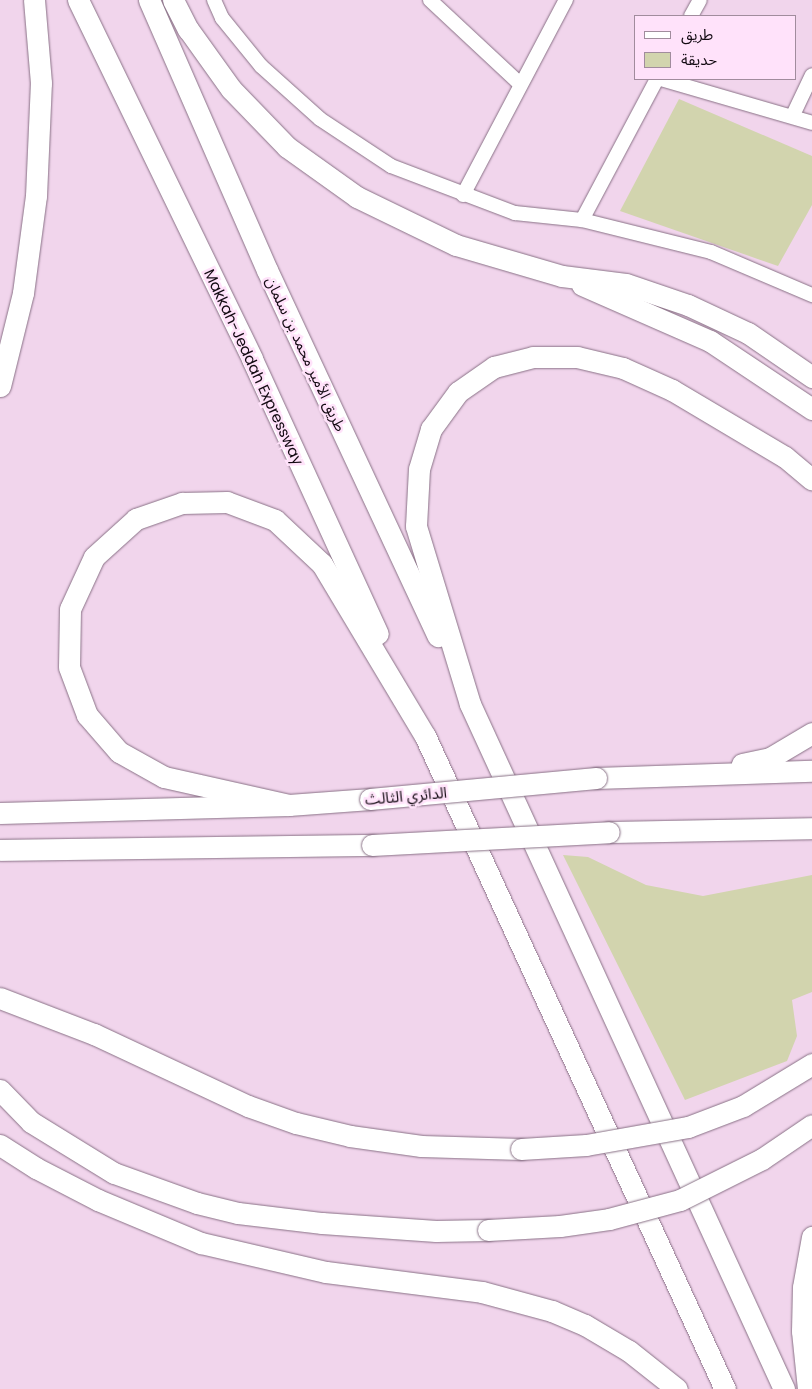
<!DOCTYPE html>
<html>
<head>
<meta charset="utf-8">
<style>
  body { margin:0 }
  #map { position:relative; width:812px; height:1389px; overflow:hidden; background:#f1d5ec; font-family:Poppins,"Noto Sans Arabic",sans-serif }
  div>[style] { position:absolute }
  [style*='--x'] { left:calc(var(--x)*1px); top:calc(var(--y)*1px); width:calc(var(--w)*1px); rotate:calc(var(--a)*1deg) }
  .green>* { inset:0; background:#d2d4ae }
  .roads { filter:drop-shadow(0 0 1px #897186) drop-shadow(0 0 1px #897186) }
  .minor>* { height:14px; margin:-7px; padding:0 7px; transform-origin:7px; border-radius:7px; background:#fff }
  .highway>* { height:21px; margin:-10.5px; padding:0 10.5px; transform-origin:10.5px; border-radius:10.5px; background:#fff }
  .bridges { filter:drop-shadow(0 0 1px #897186) drop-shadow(0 0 1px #897186) }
  .highway-bridge>* { height:21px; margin:-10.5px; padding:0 10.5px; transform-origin:10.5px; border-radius:10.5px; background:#fff }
  span { translate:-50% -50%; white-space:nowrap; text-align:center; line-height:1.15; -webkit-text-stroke:5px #ffe2fa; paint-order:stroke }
  .street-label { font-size:15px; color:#130a12 }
  .legend { position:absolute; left:634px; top:15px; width:162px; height:65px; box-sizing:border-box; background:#ffe2fa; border:1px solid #a18c9d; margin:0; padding:6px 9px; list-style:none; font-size:15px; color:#130a12 }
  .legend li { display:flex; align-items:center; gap:10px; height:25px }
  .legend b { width:25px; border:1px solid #a18c9d }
</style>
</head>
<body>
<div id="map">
  <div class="green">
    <div style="clip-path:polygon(679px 99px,812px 156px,812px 205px,778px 266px,620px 211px)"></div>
    <div style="clip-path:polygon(563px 855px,588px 857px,646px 885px,703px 896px,812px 875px,812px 992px,792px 1000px,797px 1036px,787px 1061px,685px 1100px)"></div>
  </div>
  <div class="roads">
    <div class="minor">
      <div style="--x:214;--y:0;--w:20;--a:66"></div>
      <div style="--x:222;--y:18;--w:62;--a:50.9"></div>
      <div style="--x:261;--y:66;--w:79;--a:41.9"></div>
      <div style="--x:320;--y:119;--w:85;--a:33.5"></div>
      <div style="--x:391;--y:166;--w:133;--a:20.8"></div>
      <div style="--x:515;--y:213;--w:67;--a:6"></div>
      <div style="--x:582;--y:220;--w:133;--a:13.9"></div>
      <div style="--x:711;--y:252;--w:110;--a:23.1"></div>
      <div style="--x:430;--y:0;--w:123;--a:43"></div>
      <div style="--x:691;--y:16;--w:18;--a:-61"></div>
      <div style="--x:661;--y:79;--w:157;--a:16.2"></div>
      <div style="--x:793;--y:115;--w:44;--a:-64.6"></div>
      <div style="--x:463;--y:195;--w:221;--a:-62.2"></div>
      <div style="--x:582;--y:220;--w:160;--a:-62"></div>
    </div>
    <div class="highway">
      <div style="--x:78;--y:0;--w:399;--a:64.1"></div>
      <div style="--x:252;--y:359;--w:302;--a:65.4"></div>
      <div style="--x:149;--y:0;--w:295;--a:66.4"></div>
      <div style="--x:267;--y:270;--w:404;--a:65"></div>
      <div style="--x:173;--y:0;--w:33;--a:63"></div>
      <div style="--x:188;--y:29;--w:74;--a:54.4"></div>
      <div style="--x:231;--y:89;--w:81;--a:46"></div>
      <div style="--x:287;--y:147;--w:86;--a:35.5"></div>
      <div style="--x:357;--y:197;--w:110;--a:25.9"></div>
      <div style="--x:456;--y:245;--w:110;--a:16.3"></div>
      <div style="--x:562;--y:276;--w:64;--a:7.1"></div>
      <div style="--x:626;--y:284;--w:65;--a:18.7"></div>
      <div style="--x:688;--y:305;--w:66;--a:25"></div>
      <div style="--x:748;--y:333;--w:78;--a:34.5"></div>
      <div style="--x:582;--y:285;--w:140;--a:23.6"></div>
      <div style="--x:710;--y:341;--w:123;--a:33.7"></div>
      <div style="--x:0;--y:386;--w:96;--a:-76.1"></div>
      <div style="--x:23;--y:293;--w:98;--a:-82.4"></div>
      <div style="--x:36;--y:196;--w:113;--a:-87.5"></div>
      <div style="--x:41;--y:83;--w:83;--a:-94.8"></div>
      <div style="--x:742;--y:764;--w:29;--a:-12"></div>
      <div style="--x:770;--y:758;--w:49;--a:-30.8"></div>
      <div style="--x:596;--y:778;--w:216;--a:-1.9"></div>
      <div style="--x:289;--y:805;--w:128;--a:-167.4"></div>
      <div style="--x:164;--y:777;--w:51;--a:-150.9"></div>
      <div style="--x:119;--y:752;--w:49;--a:-130.9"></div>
      <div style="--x:87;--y:715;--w:51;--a:-110.6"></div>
      <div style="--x:69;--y:667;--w:58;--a:-89"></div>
      <div style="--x:70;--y:609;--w:57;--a:-65.2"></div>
      <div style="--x:94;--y:557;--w:57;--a:-42.1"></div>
      <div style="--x:136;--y:519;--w:49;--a:-19.2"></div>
      <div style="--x:182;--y:503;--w:45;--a:-1.3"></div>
      <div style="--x:227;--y:502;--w:51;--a:20.6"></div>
      <div style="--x:275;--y:520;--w:64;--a:43.1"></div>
      <div style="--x:322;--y:564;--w:200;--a:59.1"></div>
      <div style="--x:425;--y:736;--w:719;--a:65.33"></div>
      <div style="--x:0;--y:813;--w:289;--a:-1.6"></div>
      <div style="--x:289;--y:805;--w:81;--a:-4.2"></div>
      <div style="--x:609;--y:832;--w:203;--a:-1.1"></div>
      <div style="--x:0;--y:850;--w:372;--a:-0.8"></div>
      <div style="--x:0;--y:998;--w:101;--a:21"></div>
      <div style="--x:94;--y:1034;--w:170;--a:25.1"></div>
      <div style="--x:248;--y:1106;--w:51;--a:19.5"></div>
      <div style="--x:296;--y:1123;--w:56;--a:13.5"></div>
      <div style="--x:350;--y:1136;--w:72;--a:8"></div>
      <div style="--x:421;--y:1146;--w:100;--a:1.7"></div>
      <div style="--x:0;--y:1090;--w:45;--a:45.9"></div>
      <div style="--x:31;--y:1122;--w:97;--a:31.6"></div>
      <div style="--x:114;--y:1173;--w:88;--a:19.9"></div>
      <div style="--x:197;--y:1203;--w:42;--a:13.7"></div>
      <div style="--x:238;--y:1213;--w:85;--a:6.8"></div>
      <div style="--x:322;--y:1223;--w:114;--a:4"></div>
      <div style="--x:436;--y:1231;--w:52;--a:-1.1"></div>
      <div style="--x:0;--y:1145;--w:43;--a:32.6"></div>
      <div style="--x:36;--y:1168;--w:70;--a:27.3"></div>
      <div style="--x:98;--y:1200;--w:112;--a:22.7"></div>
      <div style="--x:201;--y:1243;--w:128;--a:13.1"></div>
      <div style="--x:326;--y:1272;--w:157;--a:7.3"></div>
      <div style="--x:482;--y:1292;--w:73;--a:15.2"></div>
      <div style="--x:552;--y:1311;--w:36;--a:23"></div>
      <div style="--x:585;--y:1325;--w:51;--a:30.6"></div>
      <div style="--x:629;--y:1351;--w:61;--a:38.4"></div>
      <div style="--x:784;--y:1389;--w:754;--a:-114.63"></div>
      <div style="--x:470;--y:704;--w:186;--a:-106.9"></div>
      <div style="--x:416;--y:526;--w:57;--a:-87"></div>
      <div style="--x:419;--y:469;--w:42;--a:-73.3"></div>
      <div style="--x:431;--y:429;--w:46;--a:-53.9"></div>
      <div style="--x:458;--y:392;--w:44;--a:-34.8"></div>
      <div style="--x:494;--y:367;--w:40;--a:-14.4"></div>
      <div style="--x:533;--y:357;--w:44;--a:0"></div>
      <div style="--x:577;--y:357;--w:47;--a:13.4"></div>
      <div style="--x:623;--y:368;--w:54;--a:24.2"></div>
      <div style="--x:672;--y:390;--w:131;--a:30.7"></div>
      <div style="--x:785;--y:457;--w:35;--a:40"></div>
      <div style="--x:808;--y:1389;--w:58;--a:-95.9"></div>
      <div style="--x:802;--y:1331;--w:44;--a:-88.7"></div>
      <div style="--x:803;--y:1287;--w:51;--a:-79.8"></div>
    </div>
  </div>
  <div class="bridges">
    <div class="highway-bridge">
      <div style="--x:370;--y:799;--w:227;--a:-5.3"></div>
      <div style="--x:372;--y:845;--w:237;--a:-3.1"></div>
      <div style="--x:521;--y:1149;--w:65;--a:-3.5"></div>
      <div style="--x:586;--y:1145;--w:104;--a:-10"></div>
      <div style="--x:688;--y:1127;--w:59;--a:-20.9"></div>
      <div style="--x:743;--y:1106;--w:81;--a:-31.3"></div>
      <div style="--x:488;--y:1230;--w:72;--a:-3.2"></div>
      <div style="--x:560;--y:1226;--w:49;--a:-8.1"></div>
      <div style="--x:609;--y:1219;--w:73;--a:-15"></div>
      <div style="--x:680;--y:1200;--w:92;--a:-26.6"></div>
      <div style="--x:762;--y:1159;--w:60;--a:-34.2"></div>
    </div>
  </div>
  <div class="street-label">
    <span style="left:306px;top:354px;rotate:65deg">طريق الأمير محمد بن سلمان</span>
    <span style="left:254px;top:367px;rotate:65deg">Makkah-Jeddah Expressway</span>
    <span style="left:406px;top:796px;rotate:-5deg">الدائري الثالث</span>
  </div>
  <ul class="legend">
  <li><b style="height:6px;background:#fff"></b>طريق</li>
  <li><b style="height:14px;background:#d2d4ae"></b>حديقة</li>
  </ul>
</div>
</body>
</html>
